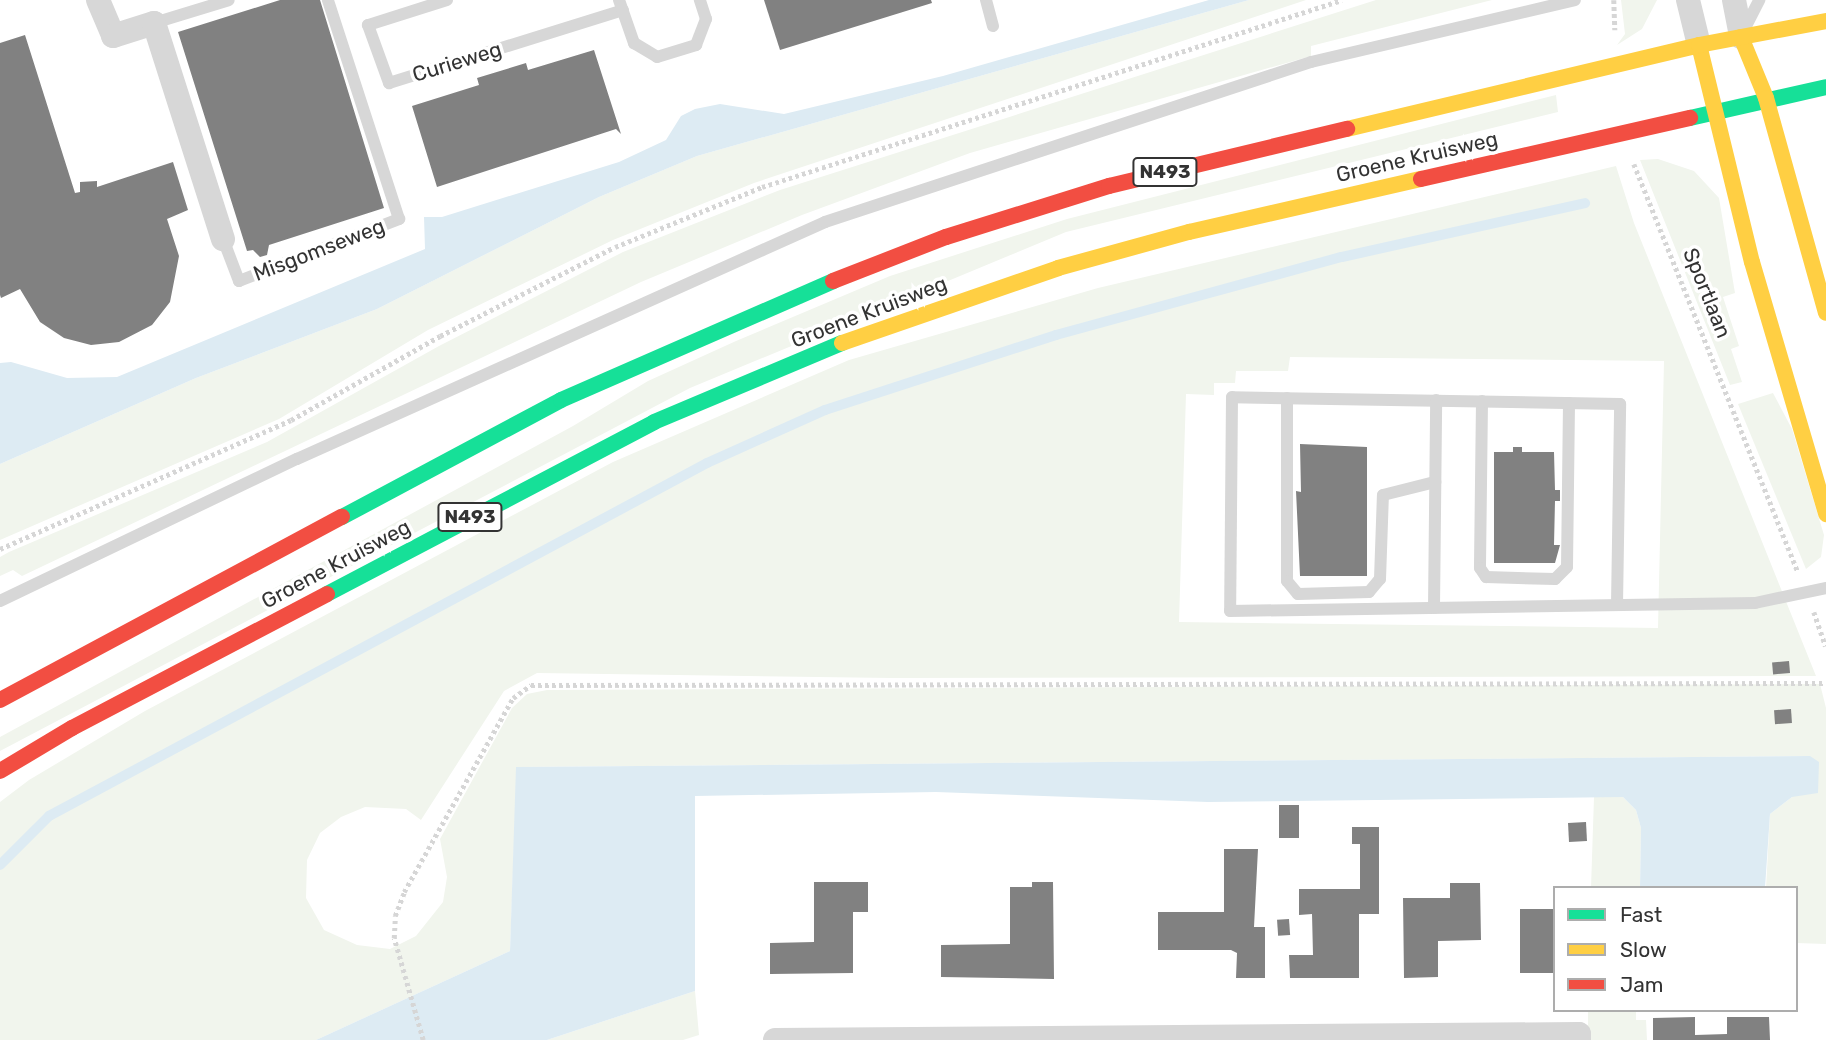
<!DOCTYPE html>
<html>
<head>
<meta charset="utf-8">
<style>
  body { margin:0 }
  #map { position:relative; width:1826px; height:1040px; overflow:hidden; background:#fff; font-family:Rubik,sans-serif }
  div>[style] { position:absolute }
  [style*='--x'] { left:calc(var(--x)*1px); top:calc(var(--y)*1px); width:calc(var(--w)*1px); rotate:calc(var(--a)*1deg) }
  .green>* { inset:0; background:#f1f5ed }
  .water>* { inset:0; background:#ddebf3 }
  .stream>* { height:10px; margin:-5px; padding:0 5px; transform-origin:5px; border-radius:5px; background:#ddebf3 }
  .building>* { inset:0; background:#818181; transform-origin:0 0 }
  .path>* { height:4.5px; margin-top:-2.25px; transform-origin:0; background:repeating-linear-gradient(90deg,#d6d6d6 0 3.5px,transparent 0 7px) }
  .lane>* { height:12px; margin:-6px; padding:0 6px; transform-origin:6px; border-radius:6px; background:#d7d7d7 }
  .street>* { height:24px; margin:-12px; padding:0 12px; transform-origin:12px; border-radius:12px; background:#d7d7d7 }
  .fast>* { height:16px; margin:-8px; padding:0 8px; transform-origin:8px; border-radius:8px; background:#16e098 }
  .slow>* { height:16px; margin:-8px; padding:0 8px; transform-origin:8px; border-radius:8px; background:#ffcf43 }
  .jam>* { height:16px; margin:-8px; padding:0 8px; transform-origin:8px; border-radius:8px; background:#f24e42 }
  span { translate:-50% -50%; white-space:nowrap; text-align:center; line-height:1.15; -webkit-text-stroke:7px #fff; paint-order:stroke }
  .shield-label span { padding:2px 5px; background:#fff; border:2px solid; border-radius:5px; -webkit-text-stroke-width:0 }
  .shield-label { font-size:19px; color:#333; font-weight:700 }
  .street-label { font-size:21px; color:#333 }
  .legend { position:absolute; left:1553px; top:886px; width:245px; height:126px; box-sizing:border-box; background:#fff; border:2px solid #adadad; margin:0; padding:9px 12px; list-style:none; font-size:21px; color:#333 }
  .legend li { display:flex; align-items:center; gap:14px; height:35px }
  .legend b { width:35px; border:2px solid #adadad }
</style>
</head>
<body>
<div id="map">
  <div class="green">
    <div style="clip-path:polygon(1249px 0,1306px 0,754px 183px,613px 240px,428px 330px,279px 419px,0 540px,0 464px,196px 378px,377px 309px,599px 197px,697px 156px)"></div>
    <div style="clip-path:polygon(1376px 0,1492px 0,1311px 46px,1311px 56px,970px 153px,802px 215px,641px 282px,22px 576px,13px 570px,0 576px,0 557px,9px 552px,267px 442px,439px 346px,623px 252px,780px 190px)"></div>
    <div style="clip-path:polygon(1621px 0,1657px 0,1642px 29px,1617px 45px,1625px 34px)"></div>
    <div style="clip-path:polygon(1556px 95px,1558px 112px,1066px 232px,690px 388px,0 751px,0 737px,573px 426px,648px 381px,736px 341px,890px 276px,1067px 219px)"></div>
    <div style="clip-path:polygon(1658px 159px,1694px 171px,1719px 198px,1735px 293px,1723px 297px,1739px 346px,1731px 349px,1742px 382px,1730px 385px,1640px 160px)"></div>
    <div style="clip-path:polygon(evenodd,1616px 166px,1634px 223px,1816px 676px,892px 678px,537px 673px,504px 691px,421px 820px,406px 809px,365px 807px,341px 817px,320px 833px,307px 860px,306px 898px,324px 930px,357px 945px,390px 949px,416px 936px,443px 902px,447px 877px,440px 839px,512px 708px,527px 694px,547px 690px,1820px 684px,1826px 708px,1826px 944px,1796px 943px,1796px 888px,1766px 888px,1770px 814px,1792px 797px,1809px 756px,517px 767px,510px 951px,316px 1040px,0 1040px,0 802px,29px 780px,145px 711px,613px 462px,849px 360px,1098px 288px,1616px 166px,1290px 357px,1664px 361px,1658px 628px,1179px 622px,1186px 394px,1214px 395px,1214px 383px,1235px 383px,1236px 371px,1288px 371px,1290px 357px)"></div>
    <div style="clip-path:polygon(1773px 393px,1792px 429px,1824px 535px,1821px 557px,1806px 569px,1738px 404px)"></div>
    <div style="clip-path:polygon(1594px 797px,1623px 797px,1636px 810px,1641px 828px,1640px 888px,1591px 888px)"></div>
    <div style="clip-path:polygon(695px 991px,699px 1035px,683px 1040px,547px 1040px)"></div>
    <div style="clip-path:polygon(1588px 1010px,1636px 1010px,1636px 1020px,1646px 1020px,1647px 1040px,1588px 1040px)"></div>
  </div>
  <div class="water">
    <div style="clip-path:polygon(1209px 0,1249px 0,697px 156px,599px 197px,377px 309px,196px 378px,0 464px,0 363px,11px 362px,67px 378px,117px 377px,425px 249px,424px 217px,442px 217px,619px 162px,666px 140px,681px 116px,695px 109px,720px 104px,784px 114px,943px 76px)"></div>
    <div style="clip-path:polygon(1810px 756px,1819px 762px,1818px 793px,1792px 797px,1770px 814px,1765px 888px,1640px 888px,1641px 828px,1636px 810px,1623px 797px,1208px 802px,936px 792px,695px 796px,695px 991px,547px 1040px,316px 1040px,510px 951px,516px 767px)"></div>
  </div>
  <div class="stream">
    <div style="--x:0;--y:865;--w:69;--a:-45"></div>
    <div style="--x:49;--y:816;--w:747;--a:-28.21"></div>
    <div style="--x:707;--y:463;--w:129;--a:-24.2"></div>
    <div style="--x:825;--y:410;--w:243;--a:-18"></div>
    <div style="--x:1056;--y:335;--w:296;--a:-15.3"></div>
    <div style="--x:1342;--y:257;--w:249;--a:-12.5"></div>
  </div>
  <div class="building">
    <div style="clip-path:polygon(280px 0,320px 0,384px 208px,269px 245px,267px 255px,260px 257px,253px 250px,247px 251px,178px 32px)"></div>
    <div style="clip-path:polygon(764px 0,931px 0,932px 3px,780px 50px)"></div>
    <div style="clip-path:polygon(25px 35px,75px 193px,80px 192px,80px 182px,97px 181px,97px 187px,173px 162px,188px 210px,167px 219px,179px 256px,170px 302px,152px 325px,119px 342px,91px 345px,64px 338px,40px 322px,20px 289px,1px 298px,0 295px,0 43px)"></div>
    <div style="clip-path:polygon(594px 50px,621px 134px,616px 129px,437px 187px,412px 106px,479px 85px,477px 78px,526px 63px,528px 70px)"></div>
    <div style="clip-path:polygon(1300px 444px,1367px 447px,1367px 576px,1300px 576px,1296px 491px,1301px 492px)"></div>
    <div style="clip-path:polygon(1513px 447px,1522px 447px,1522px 452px,1554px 452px,1555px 490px,1560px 490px,1560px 501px,1555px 501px,1554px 545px,1560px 545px,1555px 563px,1494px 563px,1494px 452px,1513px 452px)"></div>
    <div style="left:1789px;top:661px;width:12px;height:17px;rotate:85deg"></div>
    <div style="left:1791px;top:709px;width:14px;height:17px;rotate:86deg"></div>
    <div style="left:1279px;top:805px;width:20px;height:33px"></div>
    <div style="left:1586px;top:822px;width:19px;height:18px;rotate:87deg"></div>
    <div style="clip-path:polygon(1352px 827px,1379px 827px,1379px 914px,1359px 914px,1359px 978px,1290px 978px,1289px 955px,1313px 955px,1312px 914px,1299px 915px,1299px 889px,1360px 889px,1360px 844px,1352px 844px)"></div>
    <div style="clip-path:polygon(1224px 849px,1258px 849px,1254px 927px,1265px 927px,1265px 978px,1236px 978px,1237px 953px,1231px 950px,1158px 950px,1158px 912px,1224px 912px)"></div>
    <div style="clip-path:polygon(814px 882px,868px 882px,868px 912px,853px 912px,853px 973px,770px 974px,770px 943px,814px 942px)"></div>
    <div style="clip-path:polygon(1032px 882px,1053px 882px,1054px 979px,941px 977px,941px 945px,1010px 944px,1010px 887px,1032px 887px)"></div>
    <div style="clip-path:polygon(1450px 883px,1480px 883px,1481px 940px,1438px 941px,1438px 977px,1404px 978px,1403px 898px,1450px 898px)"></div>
    <div style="left:1520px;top:909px;width:35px;height:64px"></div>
    <div style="left:1289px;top:919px;width:16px;height:12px;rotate:86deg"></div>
    <div style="clip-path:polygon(1695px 1017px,1695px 1035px,1727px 1034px,1727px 1017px,1769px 1017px,1770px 1040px,1653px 1040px,1653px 1018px)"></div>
  </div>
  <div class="path">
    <div style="--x:1614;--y:0;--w:30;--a:88"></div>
    <div style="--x:1634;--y:164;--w:440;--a:68.1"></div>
    <div style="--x:0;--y:549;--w:318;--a:-23.9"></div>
    <div style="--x:291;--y:420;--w:171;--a:-29.4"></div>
    <div style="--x:440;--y:336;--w:196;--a:-27"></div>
    <div style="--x:615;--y:247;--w:159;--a:-22.2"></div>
    <div style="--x:762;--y:187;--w:609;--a:-17.87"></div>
    <div style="--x:1814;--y:612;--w:36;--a:71"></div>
    <div style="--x:423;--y:1040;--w:106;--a:-105.9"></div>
    <div style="--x:394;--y:938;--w:22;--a:-87"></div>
    <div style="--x:395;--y:916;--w:26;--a:-69"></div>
    <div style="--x:404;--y:892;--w:223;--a:-60.7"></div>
    <div style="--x:513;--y:698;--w:22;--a:-36"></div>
    <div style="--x:531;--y:685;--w:1295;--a:-0.09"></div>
  </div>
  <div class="lane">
    <div style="--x:447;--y:0;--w:83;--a:162.4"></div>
    <div style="--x:368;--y:25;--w:62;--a:70.1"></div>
    <div style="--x:389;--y:83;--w:245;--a:-17.3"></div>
    <div style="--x:619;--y:0;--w:46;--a:70.8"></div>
    <div style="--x:634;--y:43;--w:27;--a:31"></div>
    <div style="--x:657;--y:57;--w:41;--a:-17.1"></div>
    <div style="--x:696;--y:45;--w:28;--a:-69"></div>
    <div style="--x:706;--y:19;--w:20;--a:-108"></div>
    <div style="--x:986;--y:0;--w:27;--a:75"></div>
    <div style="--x:154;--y:23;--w:78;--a:-17"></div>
    <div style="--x:1744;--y:30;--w:34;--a:-63"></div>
    <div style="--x:223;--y:239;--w:45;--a:69.1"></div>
    <div style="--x:239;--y:281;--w:172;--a:-21.2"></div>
    <div style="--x:399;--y:219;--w:230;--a:-108"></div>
    <div style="--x:1287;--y:398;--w:183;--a:90"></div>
    <div style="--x:1287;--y:581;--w:17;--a:50"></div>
    <div style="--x:1298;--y:594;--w:71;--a:-1.6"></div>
    <div style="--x:1369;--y:592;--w:17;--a:-50"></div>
    <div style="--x:1380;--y:579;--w:84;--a:-88"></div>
    <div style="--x:1383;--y:495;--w:54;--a:-14"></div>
    <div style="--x:1482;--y:401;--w:167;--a:90.7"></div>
    <div style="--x:1480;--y:568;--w:11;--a:56"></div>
    <div style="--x:1486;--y:577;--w:69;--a:1.7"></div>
    <div style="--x:1555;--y:579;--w:17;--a:-45"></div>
    <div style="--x:1567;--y:567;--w:164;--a:-89.3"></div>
    <div style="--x:0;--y:601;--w:329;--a:-25.6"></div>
    <div style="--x:297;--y:459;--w:579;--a:-24.17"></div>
    <div style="--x:825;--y:222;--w:512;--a:-18.22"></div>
    <div style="--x:1311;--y:62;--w:271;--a:-13.2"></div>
    <div style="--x:1617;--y:605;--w:201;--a:-89.1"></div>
    <div style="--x:1620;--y:404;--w:388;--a:-179"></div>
    <div style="--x:1232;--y:397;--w:214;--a:90.5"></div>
    <div style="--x:1230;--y:611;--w:525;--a:-0.87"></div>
    <div style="--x:1755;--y:603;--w:73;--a:-11.9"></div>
    <div style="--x:1434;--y:608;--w:208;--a:-89.4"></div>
  </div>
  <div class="street">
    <div style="--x:98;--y:0;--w:39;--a:67"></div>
    <div style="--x:113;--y:36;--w:43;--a:-17.6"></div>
    <div style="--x:154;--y:23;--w:227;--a:72.3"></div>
    <div style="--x:1688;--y:0;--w:46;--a:76.3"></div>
    <div style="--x:1734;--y:0;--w:38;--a:79"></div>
    <div style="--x:775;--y:1040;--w:804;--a:-0.43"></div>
    <div style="--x:1579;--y:1034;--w:6;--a:90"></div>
  </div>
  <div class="fast">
    <div style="--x:1690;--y:118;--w:139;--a:-12.8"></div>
    <div style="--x:342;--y:517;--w:248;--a:-28.1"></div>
    <div style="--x:561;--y:400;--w:297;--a:-23.6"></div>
    <div style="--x:327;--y:594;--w:369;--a:-27.7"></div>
    <div style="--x:654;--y:422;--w:204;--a:-22.8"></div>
  </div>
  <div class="slow">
    <div style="--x:1741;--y:37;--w:66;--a:67.7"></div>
    <div style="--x:1766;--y:98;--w:223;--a:74.4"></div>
    <div style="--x:1699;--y:45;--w:223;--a:76.3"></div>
    <div style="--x:1752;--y:262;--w:263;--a:73.6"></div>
    <div style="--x:1347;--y:129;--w:362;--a:-13.4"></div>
    <div style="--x:1699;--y:45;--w:129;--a:-10.7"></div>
    <div style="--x:842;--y:343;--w:229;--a:-19.1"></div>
    <div style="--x:1058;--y:268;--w:136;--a:-15.4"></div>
    <div style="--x:1189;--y:232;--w:238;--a:-12.9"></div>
  </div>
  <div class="jam">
    <div style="--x:1421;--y:179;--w:276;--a:-12.8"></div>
    <div style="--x:833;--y:281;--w:121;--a:-21.3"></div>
    <div style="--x:946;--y:237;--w:171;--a:-17.4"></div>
    <div style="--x:1109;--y:186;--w:245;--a:-13.5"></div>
    <div style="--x:0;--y:700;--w:388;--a:-28.2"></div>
    <div style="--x:0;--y:771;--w:84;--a:-30.8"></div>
    <div style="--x:72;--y:728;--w:288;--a:-27.7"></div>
  </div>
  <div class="shield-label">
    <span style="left:1165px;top:172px">N493</span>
    <span style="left:470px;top:517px">N493</span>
  </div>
  <div class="street-label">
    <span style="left:457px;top:62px;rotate:-17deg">Curieweg</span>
    <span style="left:1417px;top:157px;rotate:-13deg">Groene Kruisweg</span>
    <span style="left:319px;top:250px;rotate:-21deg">Misgomseweg</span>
    <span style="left:1707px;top:293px;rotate:68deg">Sportlaan</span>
    <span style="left:869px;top:312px;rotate:-21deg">Groene Kruisweg</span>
    <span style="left:336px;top:564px;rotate:-28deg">Groene Kruisweg</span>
  </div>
  <ul class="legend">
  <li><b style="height:9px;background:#16e098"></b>Fast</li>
  <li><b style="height:9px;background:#ffcf43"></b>Slow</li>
  <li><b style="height:9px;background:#f24e42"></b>Jam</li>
  </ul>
</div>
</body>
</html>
